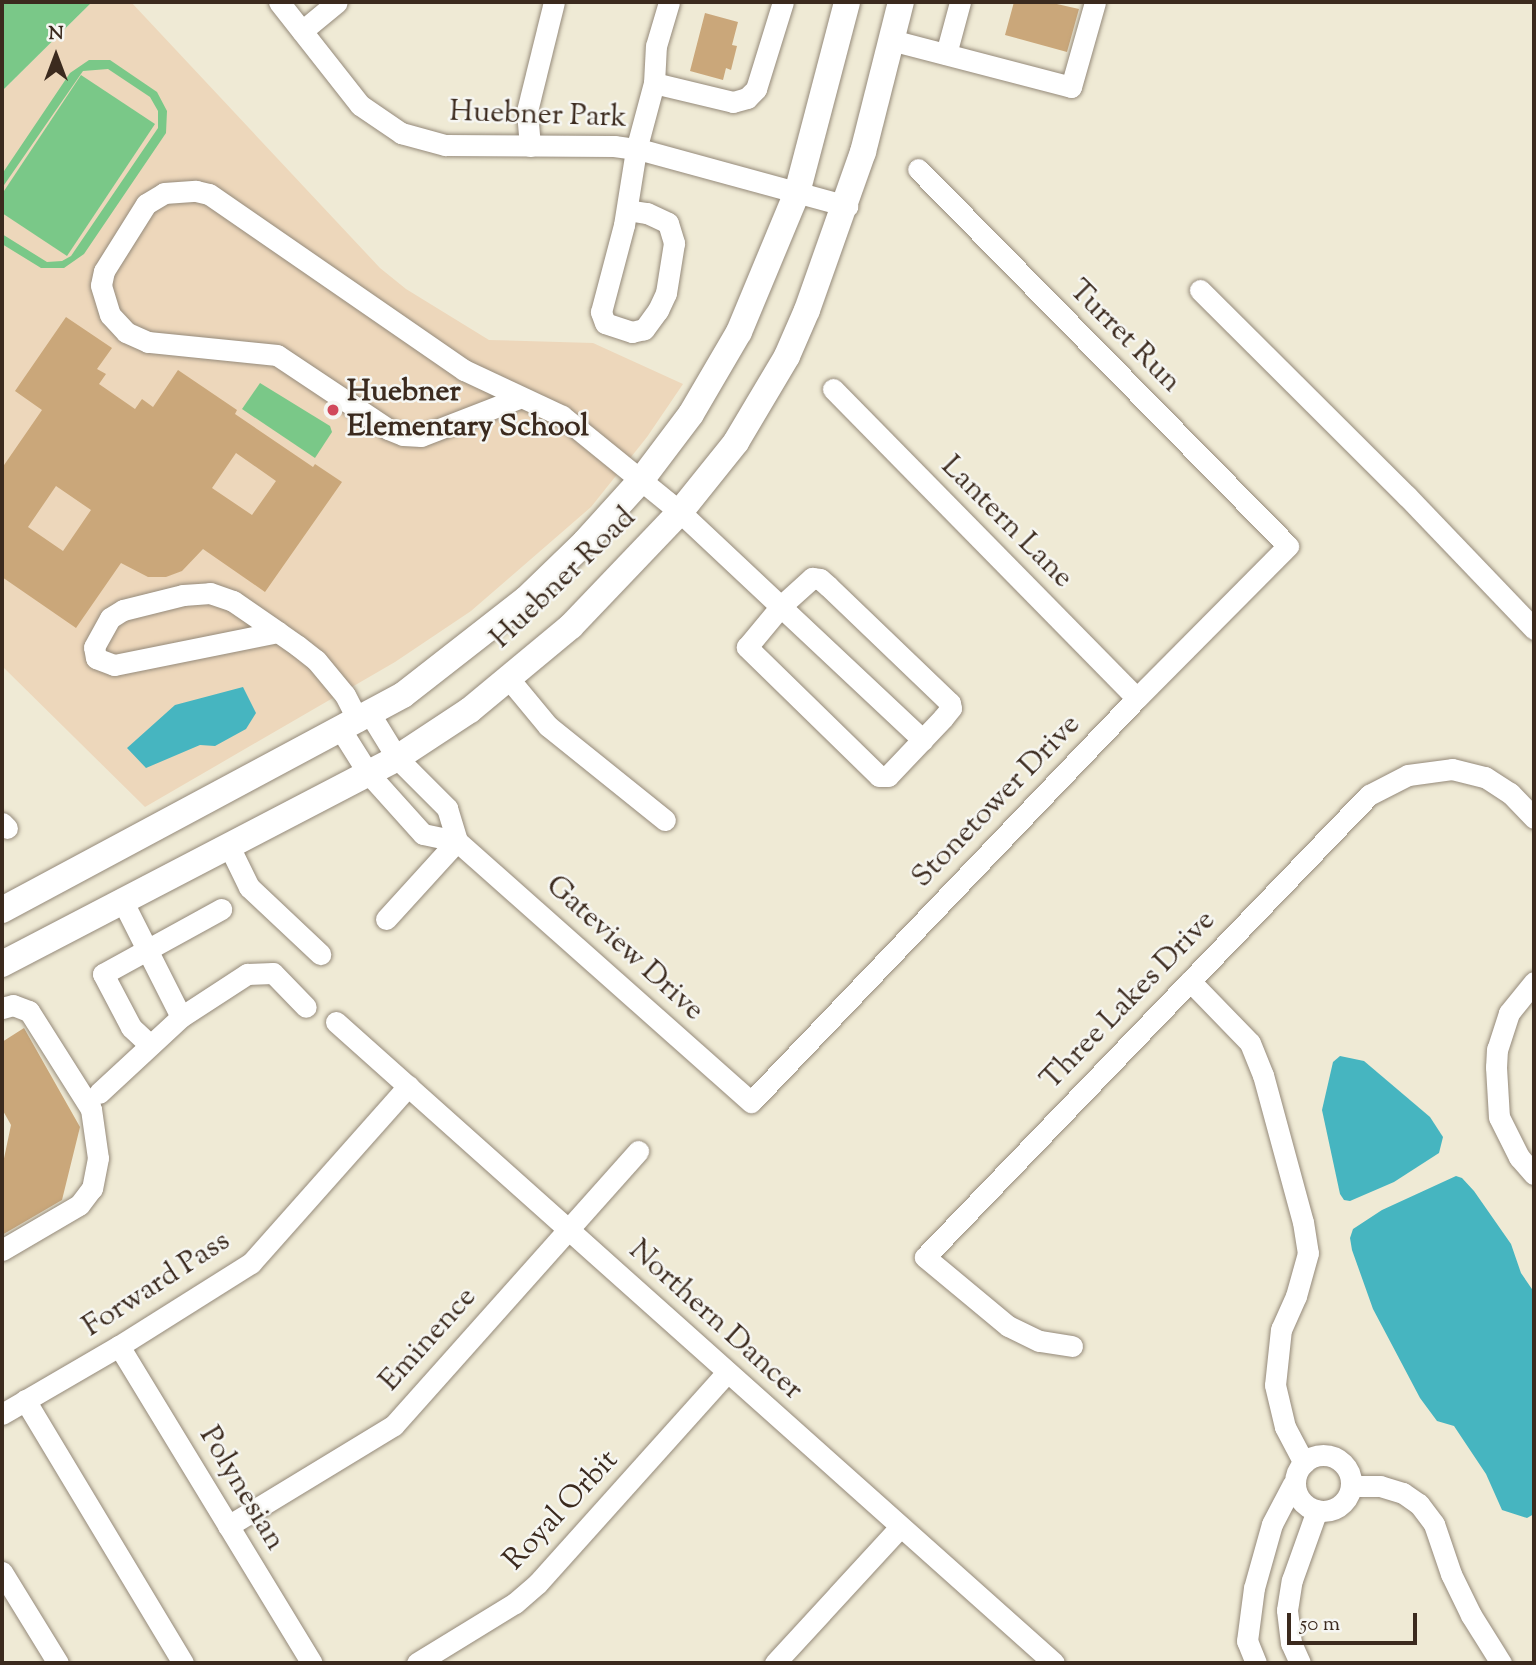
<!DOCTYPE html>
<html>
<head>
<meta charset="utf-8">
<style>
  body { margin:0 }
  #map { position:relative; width:1536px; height:1665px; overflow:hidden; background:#efead5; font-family:"Sorts Mill Goudy",serif }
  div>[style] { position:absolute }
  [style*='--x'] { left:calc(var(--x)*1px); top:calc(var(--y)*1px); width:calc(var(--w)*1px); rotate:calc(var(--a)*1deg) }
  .built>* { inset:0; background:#edd7bb }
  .green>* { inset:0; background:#7ac888 }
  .water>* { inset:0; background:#46b5c0 }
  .building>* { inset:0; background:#caa77a }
  .roads { filter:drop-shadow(0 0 2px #958a7a) drop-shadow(0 0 2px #958a7a) }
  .minor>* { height:21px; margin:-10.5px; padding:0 10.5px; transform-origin:10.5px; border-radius:10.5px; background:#fff }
  .minor>.ring { margin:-10.5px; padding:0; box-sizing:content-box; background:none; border:21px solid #fff; border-radius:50% }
  .major>* { height:26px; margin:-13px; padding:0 13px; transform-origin:13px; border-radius:13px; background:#fff }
  .dots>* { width:19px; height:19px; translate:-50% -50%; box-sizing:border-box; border:4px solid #f6f6f2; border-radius:50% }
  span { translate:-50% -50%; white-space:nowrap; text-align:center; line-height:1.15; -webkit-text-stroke:5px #f6f6f2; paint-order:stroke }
  .street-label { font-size:30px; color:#3b2a1e }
  .poi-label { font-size:30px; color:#3b2a1e; font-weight:700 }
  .left { translate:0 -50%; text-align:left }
  .frame { position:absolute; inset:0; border:4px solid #3b2a1e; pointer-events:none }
  .north { position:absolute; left:21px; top:21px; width:70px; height:70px; -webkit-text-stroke:5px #f6f6f2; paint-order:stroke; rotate:0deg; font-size:19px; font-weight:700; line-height:28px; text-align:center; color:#3b2a1e }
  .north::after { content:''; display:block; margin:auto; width:24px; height:32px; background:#3b2a1e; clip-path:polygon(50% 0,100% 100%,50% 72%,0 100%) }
  .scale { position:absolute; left:1287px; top:1613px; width:130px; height:32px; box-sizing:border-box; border:4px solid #3b2a1e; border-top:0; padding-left:9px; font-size:21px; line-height:24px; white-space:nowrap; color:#3b2a1e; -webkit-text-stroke:5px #f6f6f2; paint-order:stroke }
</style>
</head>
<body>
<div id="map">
  <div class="built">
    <div style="clip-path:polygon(92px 2px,131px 2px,380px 268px,406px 289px,489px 340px,593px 343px,683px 384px,647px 437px,591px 507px,471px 611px,395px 662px,145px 807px,2px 666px,2px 91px)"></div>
  </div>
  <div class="green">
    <div style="clip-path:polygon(5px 2px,92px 2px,2px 91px,2px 5px)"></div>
    <div style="clip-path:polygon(89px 60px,110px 60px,157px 92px,167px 111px,166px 133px,84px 254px,64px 268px,41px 268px,2px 244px,2px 234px,47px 262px,62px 261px,71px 256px,158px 128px,158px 111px,150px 97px,108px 69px,83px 71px,2px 188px,2px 174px,70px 73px)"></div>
    <div style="clip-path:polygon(81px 75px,155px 124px,67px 256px,2px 213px,2px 194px)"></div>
    <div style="clip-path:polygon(260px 383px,330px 426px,332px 432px,315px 458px,242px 409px)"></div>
  </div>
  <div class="water">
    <div style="clip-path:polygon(243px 687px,256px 713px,246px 729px,215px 746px,200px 745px,146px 768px,127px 748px,175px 705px)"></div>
    <div style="clip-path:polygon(1340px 1056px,1364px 1061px,1430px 1117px,1443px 1137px,1439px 1153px,1394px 1182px,1350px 1201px,1344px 1200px,1340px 1194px,1322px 1110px,1333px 1062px)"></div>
    <div style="clip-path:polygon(1456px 1176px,1462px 1178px,1474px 1191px,1511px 1244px,1521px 1273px,1534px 1292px,1534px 1514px,1527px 1518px,1502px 1510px,1486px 1474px,1454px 1426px,1437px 1421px,1420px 1398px,1373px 1309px,1352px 1250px,1350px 1238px,1353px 1229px,1382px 1210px)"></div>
  </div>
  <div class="building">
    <div style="clip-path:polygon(1014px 2px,1048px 2px,1079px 9px,1067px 52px,1005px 35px)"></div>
    <div style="clip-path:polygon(705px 13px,738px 22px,732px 45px,737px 46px,731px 70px,726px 68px,723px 80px,690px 71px)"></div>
    <div style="clip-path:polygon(evenodd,66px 317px,112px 348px,97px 369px,106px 374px,99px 384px,135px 409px,142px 399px,153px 407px,178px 370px,237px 410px,235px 414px,313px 467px,315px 464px,342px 482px,265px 592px,203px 549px,182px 571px,166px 577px,148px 577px,121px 563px,76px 628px,2px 577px,2px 468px,42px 410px,15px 391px,66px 317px,236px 453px,276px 481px,252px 515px,212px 488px,236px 453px,66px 317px,56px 486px,91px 510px,63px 551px,28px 527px,56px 486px)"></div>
    <div style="clip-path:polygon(24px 1028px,80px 1127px,62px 1200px,2px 1235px,2px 1168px,11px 1125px,2px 1109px,2px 1042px)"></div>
  </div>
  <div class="roads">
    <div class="minor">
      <div style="--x:279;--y:2;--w:131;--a:51.8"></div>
      <div style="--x:360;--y:105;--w:50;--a:34.3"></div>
      <div style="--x:401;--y:133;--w:46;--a:15.3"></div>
      <div style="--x:445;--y:145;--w:169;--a:0.3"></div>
      <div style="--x:614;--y:146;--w:28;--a:8"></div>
      <div style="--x:642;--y:150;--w:213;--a:15.3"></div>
      <div style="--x:302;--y:31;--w:45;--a:-39.6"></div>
      <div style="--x:891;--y:40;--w:186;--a:14.6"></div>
      <div style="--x:1071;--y:87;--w:88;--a:-74.2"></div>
      <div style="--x:946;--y:54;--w:54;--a:-74.9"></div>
      <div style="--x:654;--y:83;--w:81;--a:13.5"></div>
      <div style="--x:733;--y:102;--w:15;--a:-16"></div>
      <div style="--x:747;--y:98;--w:13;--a:-45"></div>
      <div style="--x:756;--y:89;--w:91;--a:-72.8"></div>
      <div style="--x:530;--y:146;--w:35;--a:-95"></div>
      <div style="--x:527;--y:111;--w:112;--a:-76.1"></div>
      <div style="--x:627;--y:210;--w:20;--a:9"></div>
      <div style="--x:647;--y:213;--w:23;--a:25"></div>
      <div style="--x:668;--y:223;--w:21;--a:73"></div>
      <div style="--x:674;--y:243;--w:51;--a:99.1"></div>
      <div style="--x:666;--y:293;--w:19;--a:115"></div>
      <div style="--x:658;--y:310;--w:24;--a:126"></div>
      <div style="--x:644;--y:329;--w:12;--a:166"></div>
      <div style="--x:632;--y:332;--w:28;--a:-162"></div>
      <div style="--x:605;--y:323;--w:12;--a:-110"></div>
      <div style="--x:601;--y:312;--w:90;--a:-75.2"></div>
      <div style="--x:624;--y:225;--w:76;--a:-80.9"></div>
      <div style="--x:636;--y:150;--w:69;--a:-75"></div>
      <div style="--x:654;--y:83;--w:37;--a:-87"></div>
      <div style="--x:656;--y:46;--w:46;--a:-73.5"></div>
      <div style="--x:1200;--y:290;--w:292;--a:44.9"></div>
      <div style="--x:1407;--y:496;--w:184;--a:46.3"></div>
      <div style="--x:833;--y:389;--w:433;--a:45.5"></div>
      <div style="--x:519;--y:398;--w:105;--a:158.8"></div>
      <div style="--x:421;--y:436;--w:18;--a:-177"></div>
      <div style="--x:403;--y:435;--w:16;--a:-158"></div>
      <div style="--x:388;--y:429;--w:133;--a:-146.3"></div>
      <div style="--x:277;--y:355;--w:130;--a:-174.2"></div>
      <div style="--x:148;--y:342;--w:24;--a:-156"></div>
      <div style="--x:126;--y:332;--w:23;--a:-133"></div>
      <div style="--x:110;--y:315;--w:31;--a:-107"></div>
      <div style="--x:101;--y:285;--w:14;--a:-78"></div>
      <div style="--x:104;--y:271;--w:79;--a:-57.9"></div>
      <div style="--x:146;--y:204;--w:21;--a:-31"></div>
      <div style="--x:164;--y:193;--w:32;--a:-4"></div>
      <div style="--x:196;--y:191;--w:13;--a:13"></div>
      <div style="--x:209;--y:194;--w:310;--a:34.6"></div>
      <div style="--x:464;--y:370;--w:108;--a:25.1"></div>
      <div style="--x:562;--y:416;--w:152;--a:39.1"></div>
      <div style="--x:680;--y:512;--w:333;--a:43.2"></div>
      <div style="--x:812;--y:578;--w:8;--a:7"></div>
      <div style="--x:820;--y:579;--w:11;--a:41"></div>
      <div style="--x:828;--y:586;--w:169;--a:43.8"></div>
      <div style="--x:950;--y:703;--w:5;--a:79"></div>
      <div style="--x:951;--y:708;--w:13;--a:129"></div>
      <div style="--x:943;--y:718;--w:80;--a:133.5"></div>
      <div style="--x:888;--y:776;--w:9;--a:180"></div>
      <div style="--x:879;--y:776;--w:185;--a:-135.7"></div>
      <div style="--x:747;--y:647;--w:53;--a:-50.3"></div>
      <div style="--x:781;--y:606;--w:42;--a:-42.1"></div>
      <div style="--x:278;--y:632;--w:167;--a:168.6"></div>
      <div style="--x:114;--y:665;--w:19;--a:-159"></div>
      <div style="--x:96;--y:658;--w:11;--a:-100"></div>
      <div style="--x:94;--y:647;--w:33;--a:-61"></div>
      <div style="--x:110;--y:618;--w:15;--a:-32"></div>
      <div style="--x:123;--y:610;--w:62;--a:-14"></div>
      <div style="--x:183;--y:595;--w:27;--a:-4"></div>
      <div style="--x:210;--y:593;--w:24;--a:19"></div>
      <div style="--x:233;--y:601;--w:55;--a:34.6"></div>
      <div style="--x:278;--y:632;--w:24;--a:35"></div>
      <div style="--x:298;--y:646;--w:23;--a:38"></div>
      <div style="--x:316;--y:660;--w:45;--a:50.4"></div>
      <div style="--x:345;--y:695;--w:29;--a:63"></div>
      <div style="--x:509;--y:679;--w:61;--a:50.3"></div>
      <div style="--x:548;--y:726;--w:150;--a:38.8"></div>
      <div style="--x:370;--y:714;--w:52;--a:58.5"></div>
      <div style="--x:397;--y:758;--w:71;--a:45"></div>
      <div style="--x:447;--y:808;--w:34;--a:73"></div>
      <div style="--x:341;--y:730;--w:51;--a:57.9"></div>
      <div style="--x:368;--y:773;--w:82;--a:48"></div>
      <div style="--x:423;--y:834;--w:35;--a:12"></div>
      <div style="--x:457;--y:841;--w:393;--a:41.6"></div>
      <div style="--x:751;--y:1102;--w:559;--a:-46.31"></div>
      <div style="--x:1137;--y:698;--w:214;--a:-45.2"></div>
      <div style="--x:1288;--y:546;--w:528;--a:-134.46"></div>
      <div style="--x:2;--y:823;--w:7;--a:45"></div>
      <div style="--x:228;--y:844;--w:48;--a:64"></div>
      <div style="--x:249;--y:887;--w:98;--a:43.3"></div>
      <div style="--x:122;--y:900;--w:131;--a:63.2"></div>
      <div style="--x:181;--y:1017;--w:79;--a:-33.1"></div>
      <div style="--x:247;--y:974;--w:26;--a:-2"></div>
      <div style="--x:273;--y:973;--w:47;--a:45.9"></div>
      <div style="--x:386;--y:919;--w:105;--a:-47.7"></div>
      <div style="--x:1190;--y:981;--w:86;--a:45.9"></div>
      <div style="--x:1250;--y:1043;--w:35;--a:68"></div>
      <div style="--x:1263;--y:1075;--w:152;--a:74.8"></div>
      <div style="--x:1303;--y:1222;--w:31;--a:81"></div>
      <div style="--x:1308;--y:1253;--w:45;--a:105.6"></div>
      <div style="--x:1296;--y:1296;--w:36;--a:114"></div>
      <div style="--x:1281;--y:1329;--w:56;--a:96.1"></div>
      <div style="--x:1275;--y:1385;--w:43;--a:76.6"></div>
      <div style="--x:1285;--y:1427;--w:41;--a:62.2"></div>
      <div style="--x:1534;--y:982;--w:40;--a:129"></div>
      <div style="--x:1509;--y:1013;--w:38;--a:108"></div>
      <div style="--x:1497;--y:1049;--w:18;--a:93"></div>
      <div style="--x:1496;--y:1067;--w:50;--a:86.6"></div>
      <div style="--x:1499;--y:1117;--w:45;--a:63.4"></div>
      <div style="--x:1519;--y:1157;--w:23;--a:49"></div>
      <div style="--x:2;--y:1008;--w:11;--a:-15"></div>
      <div style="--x:13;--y:1005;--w:17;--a:21"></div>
      <div style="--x:29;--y:1011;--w:116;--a:57.7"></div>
      <div style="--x:91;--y:1109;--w:49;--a:81.9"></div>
      <div style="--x:98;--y:1158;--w:31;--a:101"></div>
      <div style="--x:92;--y:1188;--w:21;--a:127"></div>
      <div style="--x:79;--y:1205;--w:89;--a:149.7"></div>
      <div style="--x:336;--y:1022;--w:962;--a:41.76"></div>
      <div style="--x:150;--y:1045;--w:26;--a:-137"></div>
      <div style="--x:131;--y:1027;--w:60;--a:-117.8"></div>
      <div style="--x:103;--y:974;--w:135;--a:-28.8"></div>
      <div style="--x:99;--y:1093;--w:112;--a:-42.8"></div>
      <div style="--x:119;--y:1346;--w:371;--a:58.7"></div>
      <div style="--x:1072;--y:1346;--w:33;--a:-171"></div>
      <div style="--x:1039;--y:1341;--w:34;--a:-154"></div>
      <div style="--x:1008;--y:1326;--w:108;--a:-140.3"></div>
      <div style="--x:925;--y:1257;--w:641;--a:-46.14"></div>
      <div style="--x:1369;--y:795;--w:44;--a:-27.1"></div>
      <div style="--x:1408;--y:775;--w:44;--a:-7.8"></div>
      <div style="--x:1452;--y:769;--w:34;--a:14"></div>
      <div style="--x:1485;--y:777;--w:30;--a:33"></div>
      <div style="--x:1510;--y:793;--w:35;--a:46"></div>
      <div style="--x:25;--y:1400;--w:307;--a:59"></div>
      <div style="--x:2;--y:1414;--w:135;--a:-30.2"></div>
      <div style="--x:119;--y:1346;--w:156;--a:-32.2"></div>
      <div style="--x:251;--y:1263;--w:237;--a:-48.4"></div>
      <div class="ring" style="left:1295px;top:1455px;width:35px;height:35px"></div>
      <div style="--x:1351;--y:1486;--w:29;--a:0"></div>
      <div style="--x:1380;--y:1486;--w:24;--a:17"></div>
      <div style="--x:1403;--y:1493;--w:19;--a:35"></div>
      <div style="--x:1419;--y:1504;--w:25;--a:53"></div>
      <div style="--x:1434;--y:1524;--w:53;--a:71.2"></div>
      <div style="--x:1451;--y:1574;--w:46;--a:64"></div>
      <div style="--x:1471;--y:1615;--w:57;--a:58"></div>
      <div style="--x:228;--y:1526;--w:194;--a:-31.3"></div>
      <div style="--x:394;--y:1425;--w:367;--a:-48.3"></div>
      <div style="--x:2;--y:1572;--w:107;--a:58.4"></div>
      <div style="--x:417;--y:1663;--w:115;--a:-31.5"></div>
      <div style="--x:515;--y:1603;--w:30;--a:-41"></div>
      <div style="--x:538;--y:1583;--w:283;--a:-48.1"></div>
      <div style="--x:775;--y:1663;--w:185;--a:-47.4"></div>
      <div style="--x:1256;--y:1663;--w:24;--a:-112"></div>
      <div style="--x:1247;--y:1641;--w:53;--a:-82.5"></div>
      <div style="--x:1254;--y:1588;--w:66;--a:-74.3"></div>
      <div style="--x:1272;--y:1524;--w:45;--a:-62.3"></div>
      <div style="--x:1300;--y:1663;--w:22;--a:-114"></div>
      <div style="--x:1291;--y:1643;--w:33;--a:-97"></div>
      <div style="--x:1287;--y:1610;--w:30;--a:-81"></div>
      <div style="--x:1292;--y:1580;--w:74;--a:-70.3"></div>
    </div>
    <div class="major">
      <div style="--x:2;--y:910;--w:455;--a:-28.2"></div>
      <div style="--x:403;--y:695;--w:156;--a:-38"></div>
      <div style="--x:526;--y:599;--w:82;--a:-44"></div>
      <div style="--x:585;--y:542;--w:85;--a:-47.9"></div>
      <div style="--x:642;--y:479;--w:81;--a:-53"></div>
      <div style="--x:691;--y:414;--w:95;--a:-59.7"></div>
      <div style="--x:739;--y:332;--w:151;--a:-67.4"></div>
      <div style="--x:797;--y:193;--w:197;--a:-75.3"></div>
      <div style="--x:2;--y:964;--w:445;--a:-27.5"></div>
      <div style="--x:397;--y:758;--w:87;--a:-33.3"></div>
      <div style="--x:470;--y:710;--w:131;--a:-39.7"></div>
      <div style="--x:571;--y:626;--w:158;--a:-46.3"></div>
      <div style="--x:680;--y:512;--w:90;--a:-51.3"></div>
      <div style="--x:736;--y:442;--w:100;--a:-59.3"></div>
      <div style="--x:787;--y:356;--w:50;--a:-66.5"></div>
      <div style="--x:807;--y:310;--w:168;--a:-70.5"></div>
      <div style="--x:863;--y:152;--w:155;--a:-75.8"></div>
    </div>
  </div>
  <div class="dots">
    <div style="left:333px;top:410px;background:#d1495b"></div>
  </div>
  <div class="street-label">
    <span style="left:538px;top:116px;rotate:2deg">Huebner Park</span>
    <span style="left:1124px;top:337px;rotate:45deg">Turret Run</span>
    <span style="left:1006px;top:523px;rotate:45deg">Lantern Lane</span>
    <span style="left:564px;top:579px;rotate:-44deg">Huebner Road</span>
    <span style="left:997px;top:802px;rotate:-46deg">Stonetower Drive</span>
    <span style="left:624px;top:949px;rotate:42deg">Gateview Drive</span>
    <span style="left:1129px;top:1001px;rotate:-46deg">Three Lakes Drive</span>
    <span style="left:157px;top:1285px;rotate:-33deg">Forward Pass</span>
    <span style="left:715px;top:1321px;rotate:42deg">Northern Dancer</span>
    <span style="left:429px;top:1340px;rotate:-48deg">Eminence</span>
    <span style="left:241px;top:1489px;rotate:59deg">Polynesian</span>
    <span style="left:562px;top:1511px;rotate:-47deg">Royal Orbit</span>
  </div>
  <div class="poi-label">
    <span class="left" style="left:347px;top:410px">Huebner<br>Elementary School</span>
  </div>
  <div class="frame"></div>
  <div class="north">N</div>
  <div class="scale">50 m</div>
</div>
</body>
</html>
